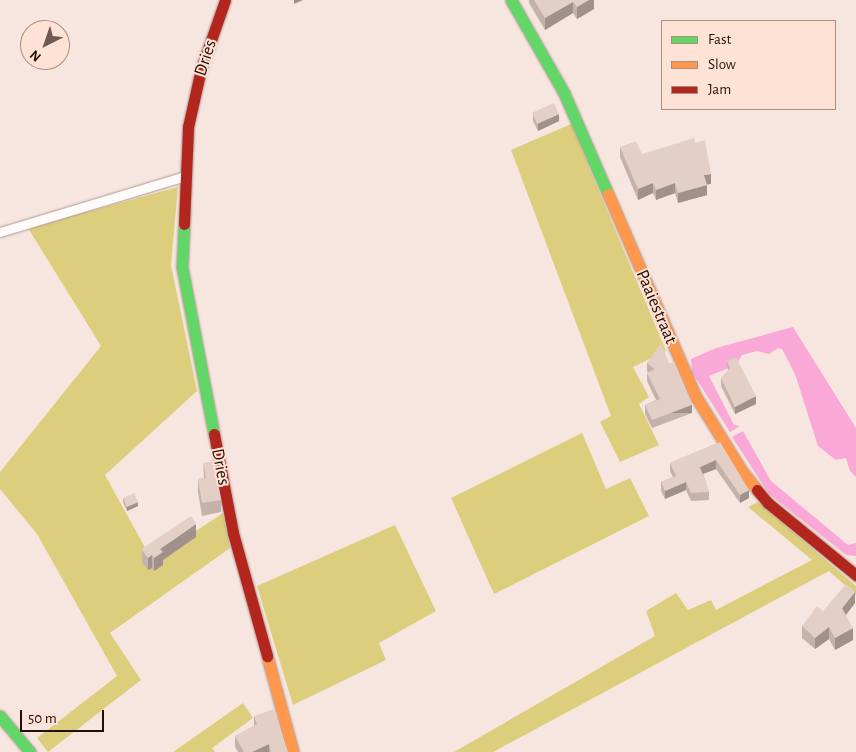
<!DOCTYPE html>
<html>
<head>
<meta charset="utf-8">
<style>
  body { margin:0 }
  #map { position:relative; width:856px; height:752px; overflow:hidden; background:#f6e6df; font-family:"Alegreya Sans",sans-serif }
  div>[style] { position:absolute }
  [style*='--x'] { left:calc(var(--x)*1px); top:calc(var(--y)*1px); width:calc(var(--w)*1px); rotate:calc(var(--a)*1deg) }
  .green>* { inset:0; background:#ddce7e }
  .water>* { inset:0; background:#faa8d7 }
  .roads { filter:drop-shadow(0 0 1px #ac9a92) drop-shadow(0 0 1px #ac9a92) }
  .street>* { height:9px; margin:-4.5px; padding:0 4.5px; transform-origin:4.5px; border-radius:4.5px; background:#fefbfa }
  .fast>* { height:11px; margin:-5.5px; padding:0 5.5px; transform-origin:5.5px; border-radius:5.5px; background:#63d668 }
  .slow>* { height:11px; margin:-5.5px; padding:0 5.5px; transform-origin:5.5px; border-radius:5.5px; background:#ff974d }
  .jam>* { height:11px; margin:-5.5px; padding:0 5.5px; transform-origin:5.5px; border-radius:5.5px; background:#b3261e }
  .wall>* { inset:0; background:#c4b2ab }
  .shaded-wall>* { inset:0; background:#a0918b; transform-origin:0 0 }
  .building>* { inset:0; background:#e4cfc7; transform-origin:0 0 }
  span { translate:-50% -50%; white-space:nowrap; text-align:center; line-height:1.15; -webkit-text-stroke:4px #ffe2d6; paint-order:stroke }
  .street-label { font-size:18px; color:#270f05 }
  .legend { position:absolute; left:661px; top:20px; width:175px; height:90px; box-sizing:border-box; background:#ffe2d6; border:1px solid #a98e82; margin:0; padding:6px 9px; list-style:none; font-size:15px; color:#270f05 }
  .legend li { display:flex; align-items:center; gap:10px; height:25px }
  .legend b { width:25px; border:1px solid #a98e82 }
  .north { position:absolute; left:20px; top:20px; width:50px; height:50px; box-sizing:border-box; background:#ffe2d6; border:1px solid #a98e82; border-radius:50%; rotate:221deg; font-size:14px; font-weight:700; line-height:20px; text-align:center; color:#270f05 }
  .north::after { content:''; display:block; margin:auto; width:18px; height:22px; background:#6f5a51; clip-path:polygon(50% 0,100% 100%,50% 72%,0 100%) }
  .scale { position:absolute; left:20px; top:710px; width:84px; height:22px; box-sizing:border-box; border:2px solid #270f05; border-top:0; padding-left:6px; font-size:15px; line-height:18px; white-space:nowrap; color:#270f05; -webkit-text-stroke:4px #ffe2d6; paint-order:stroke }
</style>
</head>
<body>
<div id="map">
  <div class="green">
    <div style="clip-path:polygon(571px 124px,666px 351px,633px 367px,649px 397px,639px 404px,659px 445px,620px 462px,600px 422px,611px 416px,511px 150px)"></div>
    <div style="clip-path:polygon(178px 187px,171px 265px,197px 391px,105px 475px,152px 560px,223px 513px,230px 548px,110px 633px,141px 680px,48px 752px,37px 738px,117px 676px,37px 534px,0 489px,0 472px,101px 346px,28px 228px)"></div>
    <div style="clip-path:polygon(582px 433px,606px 489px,630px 478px,649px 516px,494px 594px,451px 498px)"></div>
    <div style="clip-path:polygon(758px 502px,856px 586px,856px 595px,829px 571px,493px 752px,454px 752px,655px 636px,646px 611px,676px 593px,688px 610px,711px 600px,716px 610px,812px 560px,748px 507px)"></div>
    <div style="clip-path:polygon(395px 525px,436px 611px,379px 643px,386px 660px,293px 705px,257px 586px)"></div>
    <div style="clip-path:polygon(243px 703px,253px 718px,212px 748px,215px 752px,173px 752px)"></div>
  </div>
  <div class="water">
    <div style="clip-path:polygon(793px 327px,856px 428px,856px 477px,850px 471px,846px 458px,836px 460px,818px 446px,795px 374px,782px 349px,778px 348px,769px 354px,757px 351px,742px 355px,736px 365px,709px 376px,734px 425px,740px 426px,730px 432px,692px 372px,691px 359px,716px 348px)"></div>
    <div style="clip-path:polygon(743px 431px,771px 481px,848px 545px,856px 543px,856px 556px,846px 555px,769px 494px,732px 437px)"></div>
  </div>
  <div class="roads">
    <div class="street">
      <div style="--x:0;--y:232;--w:194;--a:-16.8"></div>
    </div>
    <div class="fast">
      <div style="--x:511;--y:0;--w:107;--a:60.3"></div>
      <div style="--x:564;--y:93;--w:110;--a:66.5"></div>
      <div style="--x:184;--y:224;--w:43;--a:92.7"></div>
      <div style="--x:182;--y:267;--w:170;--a:79.2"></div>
      <div style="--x:0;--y:716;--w:47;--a:50.2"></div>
    </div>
    <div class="slow">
      <div style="--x:608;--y:194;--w:221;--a:66.6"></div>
      <div style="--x:696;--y:397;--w:86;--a:58.3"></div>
      <div style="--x:741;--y:470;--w:26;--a:51"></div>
      <div style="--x:267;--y:656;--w:99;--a:74.8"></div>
    </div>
    <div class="jam">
      <div style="--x:184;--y:224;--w:97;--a:-87.6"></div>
      <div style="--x:188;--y:127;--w:59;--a:-77.4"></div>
      <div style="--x:201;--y:69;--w:73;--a:-70.8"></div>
      <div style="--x:214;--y:434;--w:101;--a:79.1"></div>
      <div style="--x:233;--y:533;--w:128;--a:74.5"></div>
      <div style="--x:757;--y:490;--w:17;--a:50"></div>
      <div style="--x:768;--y:503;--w:114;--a:39.3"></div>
    </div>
  </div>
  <div class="wall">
    <div style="clip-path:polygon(529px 0,594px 0,594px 9px,577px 19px,573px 13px,545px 30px,529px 3px)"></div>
    <div style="clip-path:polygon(533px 114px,559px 121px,538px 131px,533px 121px)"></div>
    <div style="clip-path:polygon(620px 147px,642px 154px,711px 184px,707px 184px,707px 195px,678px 203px,675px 193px,656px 200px,653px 193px,638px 200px,620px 157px)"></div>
    <div style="clip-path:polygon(727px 361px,756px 404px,735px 414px,721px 386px,721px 378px,728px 371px)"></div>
    <div style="clip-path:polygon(647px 363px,669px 363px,692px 413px,652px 428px,645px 414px,645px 405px,656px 400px,647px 381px,647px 373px,648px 372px,647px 371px)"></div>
    <div style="clip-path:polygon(720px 442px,749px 498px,740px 503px,716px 469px,703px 474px,709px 492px,709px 500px,691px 501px,686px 490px,665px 499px,661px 491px,661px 482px,673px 477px,670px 471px,670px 463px)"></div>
    <div style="clip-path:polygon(203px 463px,221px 500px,221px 512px,202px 516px,198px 492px,198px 479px,204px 478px)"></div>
    <div style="clip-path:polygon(123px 498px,138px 506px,127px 511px,123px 502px)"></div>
    <div style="clip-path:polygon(196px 537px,163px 560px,163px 565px,154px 571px,152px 568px,148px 570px,142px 563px,142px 550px)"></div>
    <div style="clip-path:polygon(855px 603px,846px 615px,853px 640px,835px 650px,829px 639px,815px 649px,802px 638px,802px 626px)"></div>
    <div style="clip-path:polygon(254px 716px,288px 752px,238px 752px,235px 747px,235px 736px,254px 726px)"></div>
  </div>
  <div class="shaded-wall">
    <div style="clip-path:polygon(294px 0,303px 0,294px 4px)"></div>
    <div style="clip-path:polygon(589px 0,594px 0,594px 9px,577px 19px,577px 7px)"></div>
    <div style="clip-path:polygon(573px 2px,573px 13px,545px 30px,545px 18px)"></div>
    <div style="clip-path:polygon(559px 114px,559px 121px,538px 131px,538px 124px)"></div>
    <div style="clip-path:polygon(711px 174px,711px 184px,704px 185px,704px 175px)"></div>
    <div style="clip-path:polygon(653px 183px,653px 193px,638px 200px,638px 189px)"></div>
    <div style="clip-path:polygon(675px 183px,675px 193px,656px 200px,656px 190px)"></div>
    <div style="clip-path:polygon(707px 185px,707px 195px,678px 203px,678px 193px)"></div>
    <div style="clip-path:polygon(756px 396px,756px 404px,735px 414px,735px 407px)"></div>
    <div style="left:692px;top:405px;width:8px;height:43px;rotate:90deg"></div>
    <div style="clip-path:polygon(716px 460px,716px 469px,700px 475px,700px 467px)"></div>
    <div style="clip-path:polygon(686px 482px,686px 490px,665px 499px,665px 491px)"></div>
    <div style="clip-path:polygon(749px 490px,749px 498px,740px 503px,740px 495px)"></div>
    <div style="clip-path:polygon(138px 502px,138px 506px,127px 511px,127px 506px)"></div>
    <div style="clip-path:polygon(196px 524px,196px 537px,163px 560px,163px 565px,154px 571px,154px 558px,160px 549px)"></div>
    <div style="clip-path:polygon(152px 555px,152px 568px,148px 570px,148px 558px)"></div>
    <div style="clip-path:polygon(855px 592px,855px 603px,842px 620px,842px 608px)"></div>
    <div style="clip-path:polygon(829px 627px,829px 639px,815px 649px,815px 638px)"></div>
    <div style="clip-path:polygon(853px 628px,853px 640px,835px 650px,835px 638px)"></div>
    <div style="clip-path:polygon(269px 744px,269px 752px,252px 752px)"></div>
  </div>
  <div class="building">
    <div style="clip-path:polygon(534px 0,589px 0,577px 7px,573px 2px,545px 18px)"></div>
    <div style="left:554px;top:103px;width:12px;height:24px;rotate:66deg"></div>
    <div style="clip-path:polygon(694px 138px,695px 143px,705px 140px,711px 174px,704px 175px,707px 185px,678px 193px,675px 183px,656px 190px,653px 183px,638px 189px,620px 147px,636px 141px,642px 154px)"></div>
    <div style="clip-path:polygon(661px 343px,669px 363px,675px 363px,692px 405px,652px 420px,645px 405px,660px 399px,647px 373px,655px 369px,647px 363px)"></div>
    <div style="clip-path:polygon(736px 357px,756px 396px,735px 407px,721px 378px,730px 368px,727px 361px)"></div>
    <div style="clip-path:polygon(720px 442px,749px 490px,740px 495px,716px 460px,700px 467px,709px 492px,691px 493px,686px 482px,665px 491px,661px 482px,676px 476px,670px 463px)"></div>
    <div style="clip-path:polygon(213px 461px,221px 500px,202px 503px,198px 479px,206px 478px,203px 463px)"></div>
    <div style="left:134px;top:493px;width:10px;height:12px;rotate:66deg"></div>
    <div style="clip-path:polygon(191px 516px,196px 524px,160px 549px,163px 552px,154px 558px,152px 555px,148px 558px,142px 550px,146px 546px)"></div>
    <div style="clip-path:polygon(846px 584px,855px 592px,842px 608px,853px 628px,835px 638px,829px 627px,815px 638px,802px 626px,817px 606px,823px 611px)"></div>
    <div style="clip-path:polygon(274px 709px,288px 752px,271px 752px,269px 744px,252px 752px,244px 752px,235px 736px,257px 724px,254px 716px)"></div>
  </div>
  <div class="street-label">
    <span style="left:206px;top:58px;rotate:-72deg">Dries</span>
    <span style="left:656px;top:307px;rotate:67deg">Paaiestraat</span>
    <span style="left:220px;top:467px;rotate:79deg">Dries</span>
  </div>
  <ul class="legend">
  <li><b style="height:6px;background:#63d668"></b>Fast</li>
  <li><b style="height:6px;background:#ff974d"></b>Slow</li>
  <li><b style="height:6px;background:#b3261e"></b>Jam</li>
  </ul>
  <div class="north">N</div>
  <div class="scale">50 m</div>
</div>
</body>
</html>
